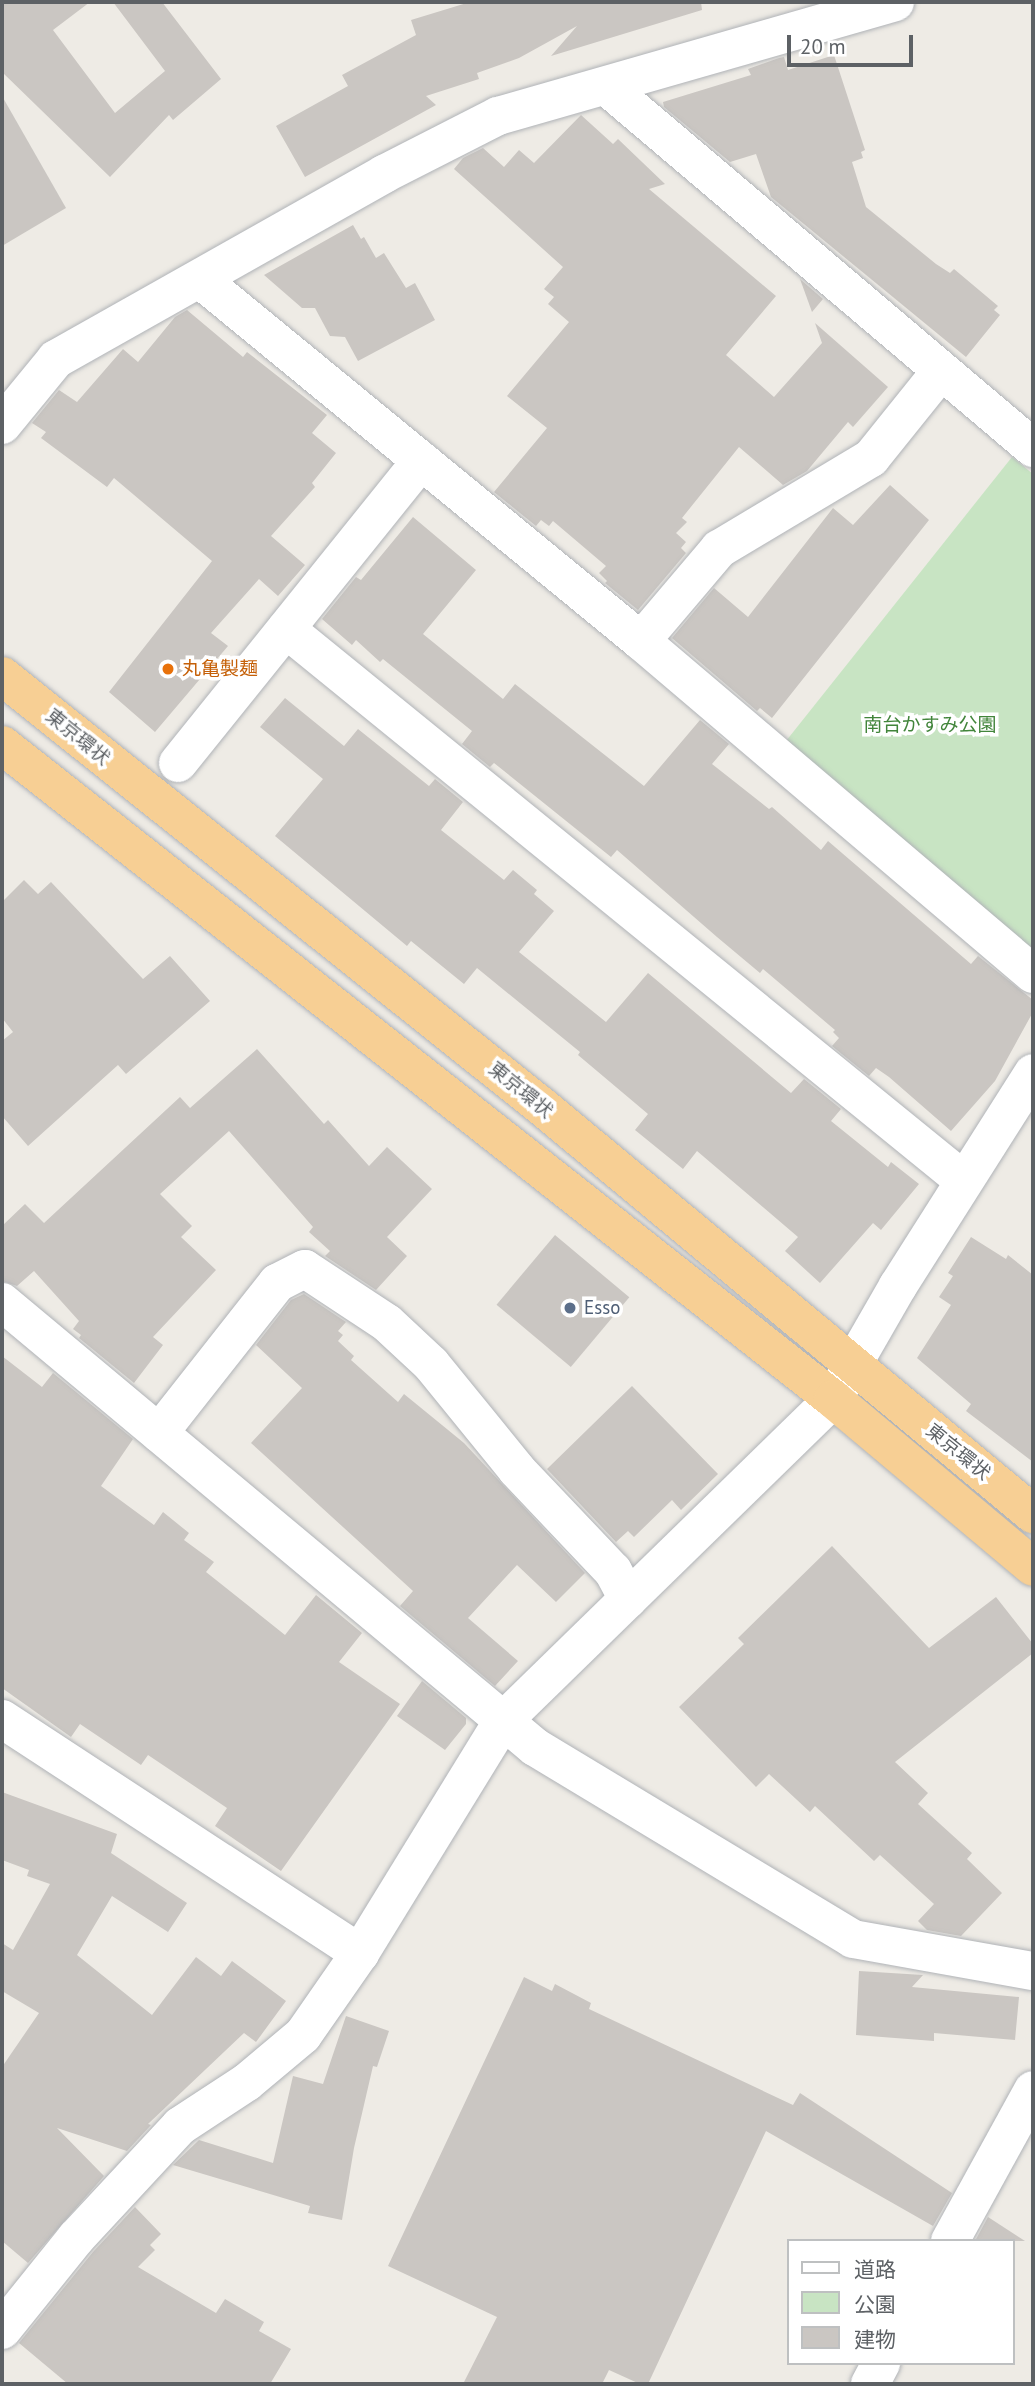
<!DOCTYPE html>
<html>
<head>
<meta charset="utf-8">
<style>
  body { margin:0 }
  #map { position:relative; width:1035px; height:2386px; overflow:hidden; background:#eeebe5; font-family:"PT Sans","Noto Sans JP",sans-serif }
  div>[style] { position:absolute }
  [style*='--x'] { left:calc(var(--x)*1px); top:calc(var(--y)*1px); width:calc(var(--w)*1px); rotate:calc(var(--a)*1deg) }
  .green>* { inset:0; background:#c8e4c3 }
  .building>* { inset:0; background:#cac6c2; transform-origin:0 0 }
  .roads { filter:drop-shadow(0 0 2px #b0b3b7) drop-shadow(0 0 2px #b0b3b7) }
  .minor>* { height:38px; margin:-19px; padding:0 19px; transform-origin:19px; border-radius:19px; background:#fff }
  .highway>* { height:38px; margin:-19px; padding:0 19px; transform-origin:19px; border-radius:19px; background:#f7cf94 }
  .dots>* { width:19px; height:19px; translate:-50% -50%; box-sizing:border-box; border:4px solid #fff; border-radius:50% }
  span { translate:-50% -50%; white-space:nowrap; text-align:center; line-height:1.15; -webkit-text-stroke:7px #fff; paint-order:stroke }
  .food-label { font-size:19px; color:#c56008 }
  .left { translate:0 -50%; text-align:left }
  .park-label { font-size:19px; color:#42853b }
  .street-label { font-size:19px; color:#5d6165 }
  .service-label { font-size:19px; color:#4e5e75 }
  .frame { position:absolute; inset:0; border:4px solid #5d6165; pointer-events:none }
  .legend { position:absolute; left:787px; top:2239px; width:228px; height:126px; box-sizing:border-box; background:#fff; border:2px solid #bec0c1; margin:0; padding:9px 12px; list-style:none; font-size:21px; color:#5d6165 }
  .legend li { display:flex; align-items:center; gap:14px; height:35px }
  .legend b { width:35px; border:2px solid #bec0c1 }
  .scale { position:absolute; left:787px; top:35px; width:126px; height:32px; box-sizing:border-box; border:4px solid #5d6165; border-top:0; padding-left:9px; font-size:21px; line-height:24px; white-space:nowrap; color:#5d6165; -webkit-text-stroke:5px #fff; paint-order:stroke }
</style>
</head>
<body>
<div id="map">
  <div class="green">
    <div style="clip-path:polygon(1012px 457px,1033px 474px,1033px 949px,786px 741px)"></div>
  </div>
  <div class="building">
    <div style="clip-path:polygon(2px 2px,90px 2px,53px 30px,115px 113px,165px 71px,113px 2px,162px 2px,221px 79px,173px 120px,169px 115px,110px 177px,2px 72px)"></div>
    <div style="clip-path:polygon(470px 2px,701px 2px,702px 10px,551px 56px,577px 26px,519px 58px,477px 73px,479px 79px,426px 96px,436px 105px,305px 177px,276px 126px,348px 86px,342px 75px,416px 35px,411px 20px)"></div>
    <div style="clip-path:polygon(834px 55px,865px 150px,861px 152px,863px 158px,852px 162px,866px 207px,936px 264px,950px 273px,954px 269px,998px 306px,994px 310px,1000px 315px,966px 357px,771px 197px,756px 154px,730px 162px,664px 107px,663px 102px,751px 75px,748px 69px,779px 58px,784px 57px,788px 70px)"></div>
    <div style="clip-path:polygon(2px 96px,66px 208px,2px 246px)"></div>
    <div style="clip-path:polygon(581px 115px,613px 144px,618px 139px,665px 184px,649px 189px,776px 296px,726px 355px,774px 397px,822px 343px,815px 323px,888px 387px,853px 427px,848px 422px,807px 471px,783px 485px,739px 447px,682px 518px,687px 522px,676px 533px,686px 542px,681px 548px,686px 553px,638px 610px,605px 583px,607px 581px,599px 573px,606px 566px,553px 521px,549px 526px,541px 520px,536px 526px,494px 492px,547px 428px,507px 396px,569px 322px,548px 304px,554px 297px,544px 289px,563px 267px,454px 169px,463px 158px,483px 148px,504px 167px,519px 150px,534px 163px)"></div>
    <div style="clip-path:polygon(353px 225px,361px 239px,364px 237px,376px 258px,384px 253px,406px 288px,415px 283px,435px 320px,358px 361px,345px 337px,330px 336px,315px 308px,302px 308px,264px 275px)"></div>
    <div style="clip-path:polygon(800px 279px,823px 299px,812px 312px)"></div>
    <div style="clip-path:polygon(187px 310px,243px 357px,247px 352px,327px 415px,312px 433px,336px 453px,312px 483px,315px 487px,271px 536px,305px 565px,278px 596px,259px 579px,211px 633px,228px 646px,155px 732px,109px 692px,212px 561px,114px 478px,107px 487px,41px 438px,46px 432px,32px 423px,59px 390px,77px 402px,123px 349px,138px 362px,175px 317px)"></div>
    <div style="clip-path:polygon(890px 485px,929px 520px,772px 718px,760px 708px,757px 711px,672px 638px,714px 588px,748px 617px,833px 508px,853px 525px)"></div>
    <div style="clip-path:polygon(413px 517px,476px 570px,423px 634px,503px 699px,515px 684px,644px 786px,700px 720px,729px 744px,712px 764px,769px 809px,772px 807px,821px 850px,828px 841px,971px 964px,978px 956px,1033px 1000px,1033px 1012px,995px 1081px,951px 1131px,889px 1077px,876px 1068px,869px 1076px,832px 1046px,839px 1038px,833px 1032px,835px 1030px,763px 969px,760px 973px,717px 937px,617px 850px,611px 857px,494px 763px,490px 767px,462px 744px,472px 731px,383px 659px,380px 662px,356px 640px,352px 645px,322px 619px,356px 577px,361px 580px)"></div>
    <div style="clip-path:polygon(285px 698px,344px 746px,358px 729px,429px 786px,435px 779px,463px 802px,441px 830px,504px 880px,513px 870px,537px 890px,534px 894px,554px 911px,519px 952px,606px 1022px,648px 973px,791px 1093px,804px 1079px,841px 1109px,831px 1121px,888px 1167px,891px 1162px,919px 1184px,881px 1230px,873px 1223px,820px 1283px,785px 1251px,798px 1237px,697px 1151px,683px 1169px,635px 1130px,648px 1114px,578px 1055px,580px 1052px,477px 968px,464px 984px,411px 941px,407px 946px,275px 836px,323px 779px,260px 727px)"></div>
    <div style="clip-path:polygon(24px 880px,38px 894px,51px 882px,143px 979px,170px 956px,210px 1001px,126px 1074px,118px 1065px,28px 1146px,2px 1116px,2px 1041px,13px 1032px,2px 1018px,2px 902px)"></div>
    <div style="clip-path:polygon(257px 1049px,324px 1124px,328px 1120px,369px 1166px,387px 1147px,432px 1189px,387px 1237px,407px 1256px,376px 1290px,325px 1256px,330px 1251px,309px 1232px,313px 1227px,229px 1131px,160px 1194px,192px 1226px,181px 1237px,216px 1270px,153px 1337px,163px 1345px,134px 1383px,79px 1338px,81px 1335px,73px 1329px,79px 1321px,34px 1271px,17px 1286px,2px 1281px,2px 1226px,25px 1204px,44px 1223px,180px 1097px,190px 1108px)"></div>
    <div style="left:555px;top:1235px;width:97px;height:91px;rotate:40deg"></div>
    <div style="clip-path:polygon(971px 1237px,1006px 1259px,1008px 1255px,1033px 1275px,1033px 1462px,966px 1411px,971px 1404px,917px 1358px,951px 1305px,939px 1297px,953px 1276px,948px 1273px)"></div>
    <div style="clip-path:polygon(304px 1294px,346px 1322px,338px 1331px,343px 1335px,338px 1341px,354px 1356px,351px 1360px,398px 1402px,404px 1394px,464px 1443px,585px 1573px,556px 1602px,517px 1565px,468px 1618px,518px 1661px,495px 1686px,400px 1606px,413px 1591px,251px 1443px,302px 1388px,256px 1345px,291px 1300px)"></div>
    <div style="clip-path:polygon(2px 1356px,42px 1387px,53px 1373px,133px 1439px,101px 1486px,154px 1525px,163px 1512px,189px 1533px,184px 1540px,214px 1562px,206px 1572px,285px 1635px,316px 1595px,362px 1633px,339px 1662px,400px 1704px,281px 1871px,215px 1826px,227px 1808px,148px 1755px,141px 1765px,80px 1724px,71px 1737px,2px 1688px)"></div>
    <div style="clip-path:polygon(632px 1386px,718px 1474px,681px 1510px,672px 1500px,634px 1537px,628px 1531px,616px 1542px,547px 1469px)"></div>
    <div style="clip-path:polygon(832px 1546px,929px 1648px,996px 1597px,1033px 1644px,1033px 1653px,895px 1762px,928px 1793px,918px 1804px,972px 1853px,967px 1859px,1002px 1893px,961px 1936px,927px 1930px,918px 1921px,934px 1904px,880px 1855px,874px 1861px,815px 1806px,810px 1812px,769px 1774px,756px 1787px,679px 1707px,744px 1644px,738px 1638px)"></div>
    <div style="clip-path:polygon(422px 1681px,466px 1718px,466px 1724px,445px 1750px,397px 1716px)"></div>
    <div style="clip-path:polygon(2px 1792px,117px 1834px,111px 1853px,187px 1903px,168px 1932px,112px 1896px,77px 1955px,152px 2015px,196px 1957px,221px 1976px,232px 1961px,286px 2001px,256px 2042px,244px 2033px,148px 2124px,151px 2125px,127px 2151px,57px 2128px,104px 2176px,28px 2263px,2px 2241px,2px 2067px,39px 2013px,2px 1991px,2px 1943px,13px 1950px,50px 1884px,27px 1876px,29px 1870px,2px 1860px)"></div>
    <div style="clip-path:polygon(859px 1971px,923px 1975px,912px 1987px,1019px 1997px,1015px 2040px,934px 2033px,934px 2041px,856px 2035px)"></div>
    <div style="clip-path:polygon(524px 1977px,552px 1991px,555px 1984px,591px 2003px,589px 2009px,793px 2105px,800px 2093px,952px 2193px,933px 2226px,766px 2131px,648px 2384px,640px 2384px,609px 2370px,602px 2384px,463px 2384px,497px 2317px,388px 2266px)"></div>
    <div style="clip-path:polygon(346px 2016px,389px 2031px,377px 2067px,373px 2066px,354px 2148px,342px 2220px,308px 2213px,310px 2206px,173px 2165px,199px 2140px,273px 2163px,293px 2076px,323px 2084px)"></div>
    <div style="clip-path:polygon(135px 2207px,161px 2234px,150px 2245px,155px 2250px,138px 2267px,216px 2313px,225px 2299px,264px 2322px,259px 2331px,291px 2349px,270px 2384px,68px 2384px,19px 2343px,93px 2252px)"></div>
    <div style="clip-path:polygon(988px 2217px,1025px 2241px,975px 2241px)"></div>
  </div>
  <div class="roads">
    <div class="minor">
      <div style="--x:606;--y:86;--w:560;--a:40.29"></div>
      <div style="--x:201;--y:280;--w:569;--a:39.37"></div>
      <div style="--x:641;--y:641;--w:514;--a:40.35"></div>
      <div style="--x:2;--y:425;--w:85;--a:-50.7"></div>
      <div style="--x:56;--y:359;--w:377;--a:-29.4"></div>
      <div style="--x:384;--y:174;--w:128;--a:-27"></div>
      <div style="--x:498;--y:116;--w:413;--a:-16"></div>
      <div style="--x:286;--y:629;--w:873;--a:39.14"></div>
      <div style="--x:641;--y:641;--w:121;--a:-49.7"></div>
      <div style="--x:719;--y:549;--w:177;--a:-30.9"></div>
      <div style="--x:871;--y:458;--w:112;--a:-51.2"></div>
      <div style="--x:178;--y:763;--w:388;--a:-51.2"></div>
      <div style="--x:2;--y:1302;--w:694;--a:39.86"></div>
      <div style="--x:535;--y:1747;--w:371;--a:31.1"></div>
      <div style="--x:853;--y:1939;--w:183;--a:10.1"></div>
      <div style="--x:159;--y:1433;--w:191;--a:-51.8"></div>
      <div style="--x:277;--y:1283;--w:31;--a:-27"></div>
      <div style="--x:305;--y:1269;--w:98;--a:33.4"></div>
      <div style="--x:387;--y:1323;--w:60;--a:43"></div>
      <div style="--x:431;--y:1364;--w:136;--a:50.9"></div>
      <div style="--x:517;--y:1470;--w:139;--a:46.5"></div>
      <div style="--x:613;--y:1571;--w:32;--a:62"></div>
      <div style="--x:2;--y:1719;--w:428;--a:33.2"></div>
      <div style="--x:950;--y:2241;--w:172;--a:-61.2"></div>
      <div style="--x:2;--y:2330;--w:118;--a:-51.2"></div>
      <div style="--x:76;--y:2238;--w:153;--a:-47.1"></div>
      <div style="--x:180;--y:2126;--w:80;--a:-33.3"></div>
      <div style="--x:247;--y:2082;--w:73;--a:-40"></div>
      <div style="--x:303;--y:2035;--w:100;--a:-55.2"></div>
      <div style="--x:360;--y:1953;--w:273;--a:-58.4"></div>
      <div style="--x:503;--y:1721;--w:461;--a:-44.3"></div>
      <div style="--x:833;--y:1399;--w:130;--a:-60.1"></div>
      <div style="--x:898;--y:1286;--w:252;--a:-57.6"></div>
      <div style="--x:870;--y:2384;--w:24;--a:-62"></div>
    </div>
    <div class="highway">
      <div style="--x:2;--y:676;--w:688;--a:38.57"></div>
      <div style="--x:540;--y:1105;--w:641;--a:39.68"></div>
      <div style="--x:2;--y:745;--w:1057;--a:38.2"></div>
      <div style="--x:833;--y:1399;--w:261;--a:40"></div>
    </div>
  </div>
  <div class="dots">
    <div style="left:168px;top:669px;background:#e8710a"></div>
    <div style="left:570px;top:1308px;background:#5c6f8a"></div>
  </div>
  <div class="food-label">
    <span class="left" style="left:182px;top:669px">丸亀製麺</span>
  </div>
  <div class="park-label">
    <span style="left:930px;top:725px">南台かすみ公園</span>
  </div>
  <div class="street-label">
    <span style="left:78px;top:737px;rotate:39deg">東京環状</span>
    <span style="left:521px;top:1090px;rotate:39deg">東京環状</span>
    <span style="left:958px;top:1452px;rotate:39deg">東京環状</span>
  </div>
  <div class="service-label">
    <span class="left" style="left:584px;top:1308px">Esso</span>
  </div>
  <div class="frame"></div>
  <ul class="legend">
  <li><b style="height:9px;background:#fff"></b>道路</li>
  <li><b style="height:19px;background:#c8e4c3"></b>公園</li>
  <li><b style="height:19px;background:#cac6c2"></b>建物</li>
  </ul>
  <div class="scale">20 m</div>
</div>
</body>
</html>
